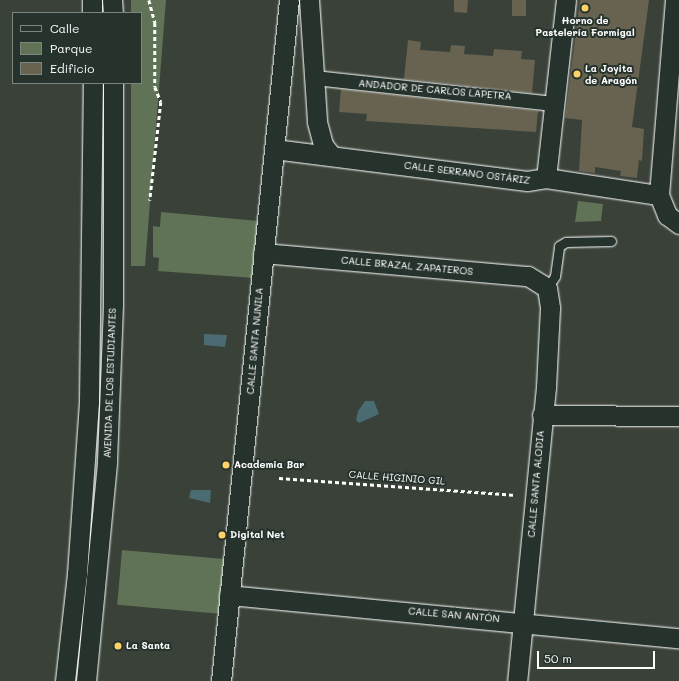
<!DOCTYPE html>
<html>
<head>
<meta charset="utf-8">
<style>
  body { margin:0 }
  #map { position:relative; width:679px; height:681px; overflow:hidden; background:#3a4138; font-family:Mali,sans-serif }
  div>[style] { position:absolute }
  [style*='--x'] { left:calc(var(--x)*1px); top:calc(var(--y)*1px); width:calc(var(--w)*1px); rotate:calc(var(--a)*1deg) }
  .green>* { inset:0; background:#607356; transform-origin:0 0 }
  .water>* { inset:0; background:#4b6b72 }
  .building>* { inset:0; background:#676350; transform-origin:0 0 }
  .path>* { height:2.5px; margin-top:-1.25px; transform-origin:0; background:repeating-linear-gradient(90deg,#fff 0 4px,transparent 0 7px) }
  .roads { filter:drop-shadow(0 0 1px #fff) drop-shadow(0 0 1px #fff) }
  .service>* { height:9px; margin:-4.5px; padding:0 4.5px; transform-origin:4.5px; border-radius:4.5px; background:#26332d }
  .pedestrian>* { height:14px; margin:-7px; padding:0 7px; transform-origin:7px; border-radius:7px; background:#26332d }
  .minor>* { height:19px; margin:-9.5px; padding:0 9.5px; transform-origin:9.5px; border-radius:9.5px; background:#26332d }
  .dots>* { width:11px; height:11px; translate:-50% -50%; box-sizing:border-box; border:2px solid #26332d; border-radius:50% }
  span { translate:-50% -50%; white-space:nowrap; text-align:center; line-height:1.15; -webkit-text-stroke:4px #26332d; paint-order:stroke }
  .poi-label { font-size:10px; color:#fff; font-weight:700 }
  .left { translate:0 -50%; text-align:left }
  .street-label { font-size:10px; color:#fff }
  .legend { position:absolute; left:12px; top:12px; width:130px; height:72px; box-sizing:border-box; background:#26332d; border:1px solid #7d8581; margin:0; padding:5px 7px; list-style:none; font-size:12px; color:#fff }
  .legend li { display:flex; align-items:center; gap:8px; height:20px }
  .legend b { width:20px; border:1px solid #7d8581 }
  .scale { position:absolute; left:537px; top:651px; width:118px; height:18px; box-sizing:border-box; border:2px solid #fff; border-top:0; padding-left:5px; font-size:12px; line-height:14px; white-space:nowrap; color:#fff; -webkit-text-stroke:3px #26332d; paint-order:stroke }
</style>
</head>
<body>
<div id="map">
  <div class="green">
    <div style="clip-path:polygon(131px 0,166px 0,145px 266px,131px 266px,131px 83px,141px 83px,141px 13px,131px 13px)"></div>
    <div style="clip-path:polygon(578px 201px,603px 204px,601px 221px,575px 222px)"></div>
    <div style="clip-path:polygon(161px 212px,260px 221px,254px 278px,158px 271px,159px 258px,153px 257px,153px 226px,160px 227px)"></div>
    <div style="left:122px;top:550px;width:105px;height:55px;rotate:5deg"></div>
  </div>
  <div class="water">
    <div style="clip-path:polygon(204px 334px,227px 335px,225px 347px,204px 345px)"></div>
    <div style="clip-path:polygon(365px 401px,374px 401px,379px 414px,359px 423px,356px 420px,358px 411px)"></div>
    <div style="clip-path:polygon(191px 490px,211px 490px,210px 503px,189px 498px)"></div>
  </div>
  <div class="building">
    <div style="clip-path:polygon(454px 0,468px 0,467px 13px,454px 12px)"></div>
    <div style="left:512px;top:0;width:14px;height:16px"></div>
    <div style="clip-path:polygon(580px 0,649px 0,632px 127px,644px 129px,642px 161px,639px 160px,637px 178px,620px 176px,621px 171px,595px 167px,595px 173px,579px 171px,582px 120px,565px 118px)"></div>
    <div style="clip-path:polygon(408px 40px,421px 42px,420px 50px,450px 52px,451px 45px,465px 46px,464px 54px,493px 56px,494px 49px,522px 51px,521px 59px,535px 60px,532px 93px,404px 79px)"></div>
    <div style="clip-path:polygon(341px 89px,538px 111px,536px 132px,366px 121px,367px 114px,339px 112px)"></div>
  </div>
  <div class="path">
    <div style="--x:149;--y:0;--w:24;--a:75"></div>
    <div style="--x:155;--y:23;--w:64;--a:90"></div>
    <div style="--x:155;--y:87;--w:16;--a:68"></div>
    <div style="--x:161;--y:102;--w:99;--a:96.4"></div>
    <div style="--x:279;--y:478;--w:236;--a:4.1"></div>
  </div>
  <div class="roads">
    <div class="service">
      <div style="--x:547;--y:288;--w:14;--a:-56"></div>
      <div style="--x:555;--y:276;--w:30;--a:-82"></div>
      <div style="--x:559;--y:246;--w:8;--a:-30"></div>
      <div style="--x:566;--y:242;--w:45;--a:-1.3"></div>
    </div>
    <div class="pedestrian">
      <div style="--x:315;--y:78;--w:240;--a:6.2"></div>
    </div>
    <div class="minor">
      <div style="--x:92;--y:0;--w:13;--a:90"></div>
      <div style="--x:112;--y:0;--w:13;--a:86"></div>
      <div style="--x:309;--y:0;--w:122;--a:86.2"></div>
      <div style="--x:317;--y:122;--w:24;--a:75"></div>
      <div style="--x:323;--y:145;--w:14;--a:51"></div>
      <div style="--x:675;--y:0;--w:196;--a:94.7"></div>
      <div style="--x:659;--y:195;--w:22;--a:68"></div>
      <div style="--x:667;--y:215;--w:15;--a:37"></div>
      <div style="--x:274;--y:149;--w:255;--a:7.2"></div>
      <div style="--x:527;--y:181;--w:19;--a:-9"></div>
      <div style="--x:546;--y:178;--w:114;--a:8.6"></div>
      <div style="--x:546;--y:178;--w:179;--a:-83.6"></div>
      <div style="--x:263;--y:253;--w:266;--a:5"></div>
      <div style="--x:528;--y:276;--w:22;--a:32"></div>
      <div style="--x:547;--y:288;--w:20;--a:81"></div>
      <div style="--x:550;--y:308;--w:79;--a:92.9"></div>
      <div style="--x:546;--y:387;--w:295;--a:95.6"></div>
      <div style="--x:542;--y:415;--w:137;--a:0.4"></div>
      <div style="--x:229;--y:595;--w:452;--a:5.5"></div>
      <div style="--x:65;--y:681;--w:108;--a:-83.6"></div>
      <div style="--x:77;--y:574;--w:172;--a:-86"></div>
      <div style="--x:89;--y:402;--w:319;--a:-89.3"></div>
      <div style="--x:86;--y:681;--w:221;--a:-84.5"></div>
      <div style="--x:107;--y:461;--w:158;--a:-87.8"></div>
      <div style="--x:113;--y:303;--w:220;--a:-90"></div>
      <div style="--x:221;--y:681;--w:684;--a:-84.3"></div>
    </div>
  </div>
  <div class="dots">
    <div style="left:585px;top:8px;background:#ffd166"></div>
    <div style="left:577px;top:74px;background:#ffd166"></div>
    <div style="left:226px;top:465px;background:#ffd166"></div>
    <div style="left:222px;top:535px;background:#ffd166"></div>
    <div style="left:118px;top:646px;background:#ffd166"></div>
  </div>
  <div class="poi-label">
    <span style="left:585px;top:26px">Horno de<br>Pastelería Formigal</span>
    <span class="left" style="left:585px;top:74px">La Joyita<br>de Aragón</span>
    <span class="left" style="left:234px;top:465px">Academia Bar</span>
    <span class="left" style="left:230px;top:535px">Digital Net</span>
    <span class="left" style="left:126px;top:646px">La Santa</span>
  </div>
  <div class="street-label">
    <span style="left:435px;top:90px;rotate:5deg">ANDADOR DE CARLOS LAPETRA</span>
    <span style="left:467px;top:173px;rotate:7deg">CALLE SERRANO OSTÁRIZ</span>
    <span style="left:407px;top:266px;rotate:5deg">CALLE BRAZAL ZAPATEROS</span>
    <span style="left:255px;top:341px;rotate:-85deg">CALLE SANTA NUNILA</span>
    <span style="left:110px;top:383px;rotate:-88deg">AVENIDA DE LOS ESTUDIANTES</span>
    <span style="left:397px;top:478px;rotate:4deg">CALLE HIGINIO GIL</span>
    <span style="left:536px;top:484px;rotate:-85deg">CALLE SANTA ALODIA</span>
    <span style="left:454px;top:615px;rotate:5deg">CALLE SAN ANTÓN</span>
  </div>
  <ul class="legend">
  <li><b style="height:5px;background:#26332d"></b>Calle</li>
  <li><b style="height:11px;background:#607356"></b>Parque</li>
  <li><b style="height:11px;background:#676350"></b>Edificio</li>
  </ul>
  <div class="scale">50 m</div>
</div>
</body>
</html>
